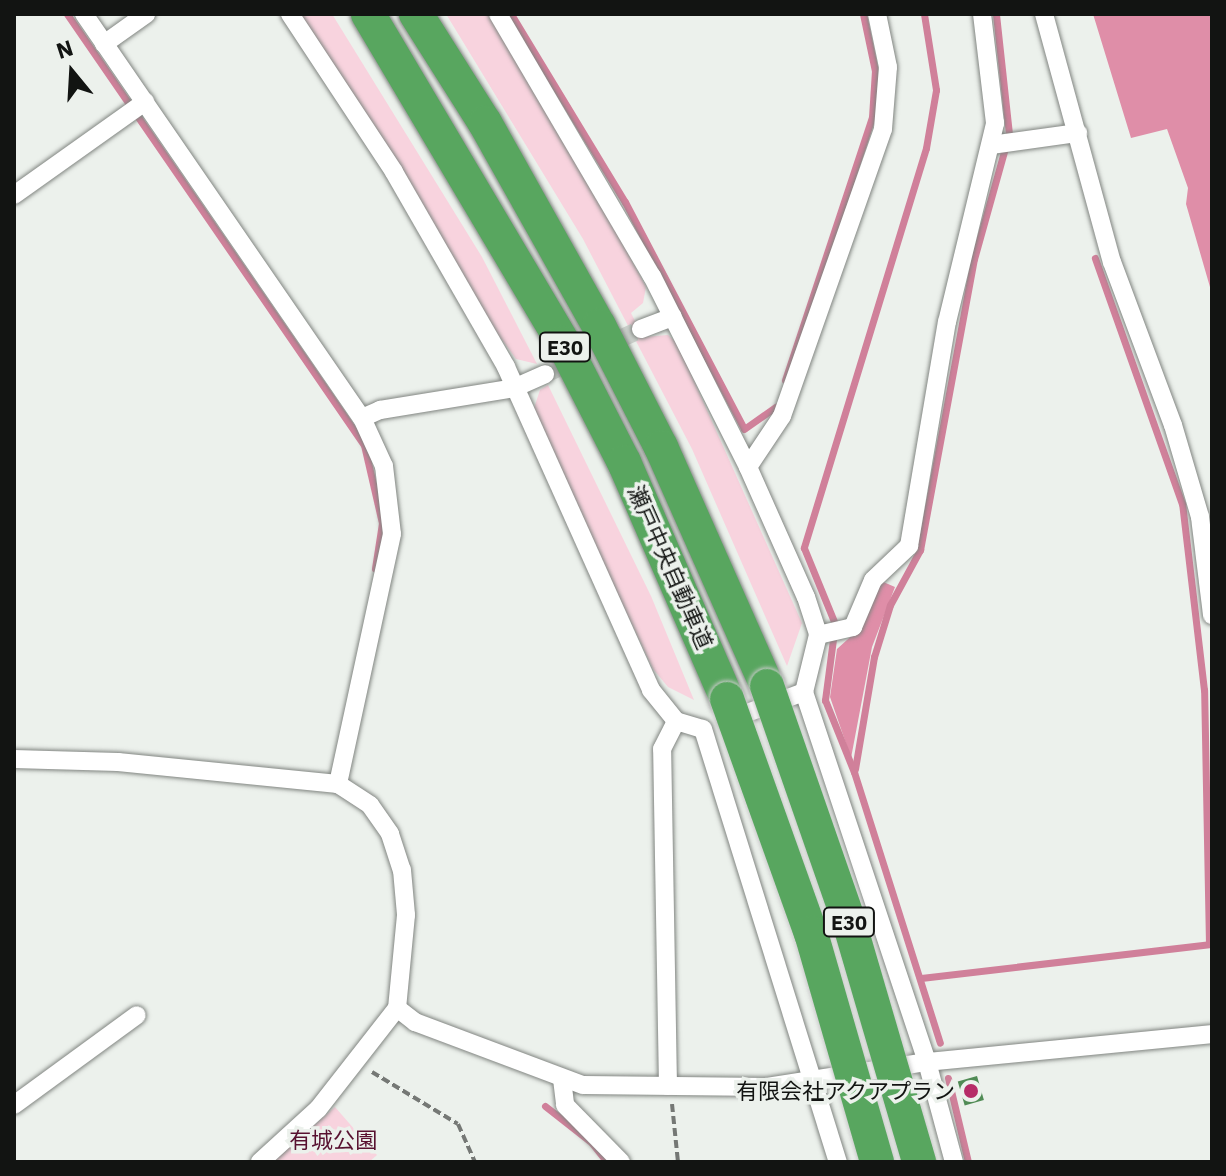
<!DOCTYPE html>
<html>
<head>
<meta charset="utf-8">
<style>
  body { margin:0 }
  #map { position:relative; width:1226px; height:1176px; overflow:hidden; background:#ecf1ec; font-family:"IBM Plex Sans","Noto Sans JP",sans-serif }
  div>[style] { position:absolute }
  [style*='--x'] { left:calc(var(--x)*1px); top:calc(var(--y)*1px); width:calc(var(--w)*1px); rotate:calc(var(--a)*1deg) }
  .green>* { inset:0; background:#f8d3de }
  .forest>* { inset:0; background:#df8ea8 }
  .stream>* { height:7px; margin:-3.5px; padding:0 3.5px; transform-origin:3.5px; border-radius:3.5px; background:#d0809a }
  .building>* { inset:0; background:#508b55; transform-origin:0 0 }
  .minor-tunnel>* { height:18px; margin-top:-9px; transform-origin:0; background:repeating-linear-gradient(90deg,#cbd0cb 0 18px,transparent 0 27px) }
  .path>* { height:4px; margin-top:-2px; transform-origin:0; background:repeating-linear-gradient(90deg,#757875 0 8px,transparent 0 12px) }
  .roads { filter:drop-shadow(0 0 2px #818581) drop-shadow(0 0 2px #818581) }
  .minor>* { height:18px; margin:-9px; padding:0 9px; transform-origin:9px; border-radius:9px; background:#fff }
  .motorway>* { height:34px; margin:-17px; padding:0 17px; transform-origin:17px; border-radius:17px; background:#58a65f }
  .bridges { filter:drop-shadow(0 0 2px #cbcbcb) drop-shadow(0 0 2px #cbcbcb) }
  .motorway-bridge>* { height:34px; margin:-17px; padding:0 17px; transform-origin:17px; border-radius:17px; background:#58a65f }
  .dots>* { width:22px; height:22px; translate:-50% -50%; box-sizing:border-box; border:4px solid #ecf1ec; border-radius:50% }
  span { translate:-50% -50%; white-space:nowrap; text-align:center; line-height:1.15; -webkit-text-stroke:7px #ecf1ec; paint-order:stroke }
  .shield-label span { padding:2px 6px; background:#ecf1ec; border:2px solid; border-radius:6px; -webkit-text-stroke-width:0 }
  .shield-label { font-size:20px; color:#121412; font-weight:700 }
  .street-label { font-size:22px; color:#121412 }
  .poi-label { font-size:22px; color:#121412 }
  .right { translate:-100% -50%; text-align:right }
  .park-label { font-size:22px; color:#581130 }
  .frame { position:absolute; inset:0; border:16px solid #121412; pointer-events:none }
  .north { position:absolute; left:32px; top:32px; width:80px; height:80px; -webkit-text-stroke:6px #ecf1ec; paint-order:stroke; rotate:342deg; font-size:22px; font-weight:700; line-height:32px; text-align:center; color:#121412 }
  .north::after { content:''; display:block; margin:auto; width:28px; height:36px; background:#121412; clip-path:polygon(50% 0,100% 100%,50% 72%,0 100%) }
</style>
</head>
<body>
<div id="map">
  <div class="green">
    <div style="clip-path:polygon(300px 14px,332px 14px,482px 257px,537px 364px,516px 359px,497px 333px)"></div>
    <div style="clip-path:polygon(446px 14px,489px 14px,558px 124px,646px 287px,643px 303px,631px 313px,643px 337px,668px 335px,677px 343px,802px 623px,787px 666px,692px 449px,583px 239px)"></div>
    <div style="clip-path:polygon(548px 385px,651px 596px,694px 700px,668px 687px,653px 669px,540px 429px,534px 408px,540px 390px)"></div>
    <div style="clip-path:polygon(335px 1107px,377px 1155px,369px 1162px,273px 1162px)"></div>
  </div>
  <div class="forest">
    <div style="clip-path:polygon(1093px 14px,1212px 14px,1212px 294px,1186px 204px,1188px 188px,1167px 129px,1131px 138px)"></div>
    <div style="clip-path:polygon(881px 581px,895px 587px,872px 647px,851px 758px,830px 697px,837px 649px,858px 630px)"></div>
  </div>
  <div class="stream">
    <div style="--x:67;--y:14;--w:523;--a:55.43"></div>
    <div style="--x:364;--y:445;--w:80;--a:77"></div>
    <div style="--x:382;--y:523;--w:46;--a:98.8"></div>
    <div style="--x:511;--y:14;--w:220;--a:58.8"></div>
    <div style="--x:625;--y:202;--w:256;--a:62.3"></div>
    <div style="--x:744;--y:429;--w:39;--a:-35"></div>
    <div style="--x:924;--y:14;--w:77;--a:81"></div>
    <div style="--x:936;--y:90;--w:59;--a:99.8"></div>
    <div style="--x:926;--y:148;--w:418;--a:107"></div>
    <div style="--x:804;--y:548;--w:82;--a:67.8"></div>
    <div style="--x:835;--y:624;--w:77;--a:97.5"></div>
    <div style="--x:825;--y:700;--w:78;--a:68.1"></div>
    <div style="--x:854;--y:772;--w:284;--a:72.4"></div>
    <div style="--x:785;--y:380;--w:277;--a:-71.7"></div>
    <div style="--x:872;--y:117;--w:46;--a:-86.3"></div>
    <div style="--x:875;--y:71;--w:58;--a:-101.9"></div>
    <div style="--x:855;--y:769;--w:114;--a:-80.4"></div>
    <div style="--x:874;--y:657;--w:54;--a:-72.9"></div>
    <div style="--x:890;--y:605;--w:63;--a:-61.4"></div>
    <div style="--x:920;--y:550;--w:296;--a:-79.5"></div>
    <div style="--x:974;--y:259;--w:130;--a:-74.4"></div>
    <div style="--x:1009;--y:134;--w:121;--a:-96.2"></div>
    <div style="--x:921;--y:978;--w:290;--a:-6.7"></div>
    <div style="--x:1209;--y:944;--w:254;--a:-91.1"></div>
    <div style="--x:1204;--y:690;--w:187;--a:-96.7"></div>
    <div style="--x:1182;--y:504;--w:261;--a:-109.5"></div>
    <div style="--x:948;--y:1078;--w:86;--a:76.6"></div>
    <div style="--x:545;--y:1106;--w:60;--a:38.2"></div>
    <div style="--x:592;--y:1143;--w:24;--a:52"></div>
  </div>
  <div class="building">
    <div style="left:977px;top:1076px;width:25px;height:20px;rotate:74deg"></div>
  </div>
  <div class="minor-tunnel">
    <div style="--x:545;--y:374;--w:106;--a:-25.1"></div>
  </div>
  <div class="path">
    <div style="--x:372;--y:1072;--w:100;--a:31.2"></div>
    <div style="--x:458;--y:1124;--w:42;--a:65.9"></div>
    <div style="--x:672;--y:1104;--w:58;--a:84.1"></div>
  </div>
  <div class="roads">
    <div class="minor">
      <div style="--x:84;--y:14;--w:490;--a:55.5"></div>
      <div style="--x:362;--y:418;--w:53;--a:65.4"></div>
      <div style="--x:384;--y:466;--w:68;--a:83.3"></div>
      <div style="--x:392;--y:534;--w:256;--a:102.2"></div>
      <div style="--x:290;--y:14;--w:189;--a:56.6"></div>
      <div style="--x:394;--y:172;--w:225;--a:60.1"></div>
      <div style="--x:506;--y:367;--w:354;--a:65.8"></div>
      <div style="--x:651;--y:690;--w:40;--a:51"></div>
      <div style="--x:676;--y:721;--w:28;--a:17"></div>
      <div style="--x:703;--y:729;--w:454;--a:72.7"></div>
      <div style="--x:498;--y:14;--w:304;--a:59.6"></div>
      <div style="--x:652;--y:276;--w:214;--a:63.3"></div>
      <div style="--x:748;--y:467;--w:142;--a:66"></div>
      <div style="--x:806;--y:597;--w:40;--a:72"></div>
      <div style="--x:818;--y:635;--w:59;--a:103.8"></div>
      <div style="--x:804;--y:692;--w:390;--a:71.6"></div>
      <div style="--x:927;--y:1062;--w:104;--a:74.9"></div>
      <div style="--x:1044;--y:14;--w:257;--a:74.7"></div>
      <div style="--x:1112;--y:262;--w:174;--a:69.5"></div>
      <div style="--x:1173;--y:425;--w:96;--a:73.6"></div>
      <div style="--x:1200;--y:517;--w:99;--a:83"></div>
      <div style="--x:104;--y:44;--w:52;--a:-35.5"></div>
      <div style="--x:991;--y:145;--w:88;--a:-7.9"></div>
      <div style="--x:14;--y:195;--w:161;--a:-35.4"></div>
      <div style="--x:641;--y:329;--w:34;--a:-21"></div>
      <div style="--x:362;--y:418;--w:20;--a:-24"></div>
      <div style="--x:380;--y:410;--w:136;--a:-9.3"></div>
      <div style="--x:514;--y:388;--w:34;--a:-24"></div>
      <div style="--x:748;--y:467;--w:61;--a:-56.3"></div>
      <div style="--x:782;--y:416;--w:304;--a:-70.6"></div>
      <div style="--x:883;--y:129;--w:62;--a:-85.4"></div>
      <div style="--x:888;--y:67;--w:54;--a:-101.7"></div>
      <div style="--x:818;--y:635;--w:36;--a:-13"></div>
      <div style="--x:853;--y:627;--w:51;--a:-66.9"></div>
      <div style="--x:873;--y:580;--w:50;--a:-43.4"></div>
      <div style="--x:909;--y:546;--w:227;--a:-80.4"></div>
      <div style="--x:947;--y:322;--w:205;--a:-76.4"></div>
      <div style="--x:995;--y:123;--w:110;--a:-96.8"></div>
      <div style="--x:728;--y:720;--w:81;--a:-20.2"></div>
      <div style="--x:14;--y:759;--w:104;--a:1.7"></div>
      <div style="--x:118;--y:762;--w:221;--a:5.7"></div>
      <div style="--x:338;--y:784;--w:38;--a:33"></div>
      <div style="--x:370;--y:805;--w:35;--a:55"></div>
      <div style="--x:390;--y:834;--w:38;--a:72"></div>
      <div style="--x:402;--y:870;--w:45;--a:84.9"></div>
      <div style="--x:406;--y:915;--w:93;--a:95.5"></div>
      <div style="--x:397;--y:1008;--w:128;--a:128"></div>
      <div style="--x:318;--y:1109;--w:79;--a:137.6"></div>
      <div style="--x:397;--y:1008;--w:23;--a:38"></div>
      <div style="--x:415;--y:1022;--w:179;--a:20.6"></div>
      <div style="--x:583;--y:1085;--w:184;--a:0.6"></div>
      <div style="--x:767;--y:1087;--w:162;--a:-8.9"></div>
      <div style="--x:927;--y:1062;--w:286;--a:-5.6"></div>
      <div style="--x:562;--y:1079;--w:26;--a:83"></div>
      <div style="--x:565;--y:1105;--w:80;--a:45.5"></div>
      <div style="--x:668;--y:1086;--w:337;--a:-91"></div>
      <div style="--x:662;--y:749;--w:31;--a:-63"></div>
      <div style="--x:14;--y:1105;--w:152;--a:-36.2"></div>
    </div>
    <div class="motorway">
      <div style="--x:368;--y:14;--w:382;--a:59.3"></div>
      <div style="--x:563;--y:343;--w:134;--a:62.9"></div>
      <div style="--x:624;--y:462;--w:258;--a:66.5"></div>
      <div style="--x:416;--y:14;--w:129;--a:57.7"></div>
      <div style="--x:485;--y:123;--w:233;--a:60.7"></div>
      <div style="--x:599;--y:326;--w:136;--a:62.9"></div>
      <div style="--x:661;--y:447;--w:261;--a:66.1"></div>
    </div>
  </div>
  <div class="bridges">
    <div class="motorway-bridge">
      <div style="--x:767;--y:686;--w:250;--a:70.8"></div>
      <div style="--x:849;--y:922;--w:250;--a:73.7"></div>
      <div style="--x:727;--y:699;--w:249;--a:70.3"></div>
      <div style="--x:811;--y:933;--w:238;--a:73.9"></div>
    </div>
  </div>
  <div class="dots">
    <div style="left:971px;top:1091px;background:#b62c68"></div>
  </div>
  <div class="shield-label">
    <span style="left:565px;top:347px">E30</span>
    <span style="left:849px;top:922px">E30</span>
  </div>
  <div class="street-label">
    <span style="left:671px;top:567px;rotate:66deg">瀬戸中央自動車道</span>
  </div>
  <div class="poi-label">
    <span class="right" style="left:955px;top:1091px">有限会社アクアプラン</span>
  </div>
  <div class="park-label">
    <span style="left:333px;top:1140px">有城公園</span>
  </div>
  <div class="frame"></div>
  <div class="north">N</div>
</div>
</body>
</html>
